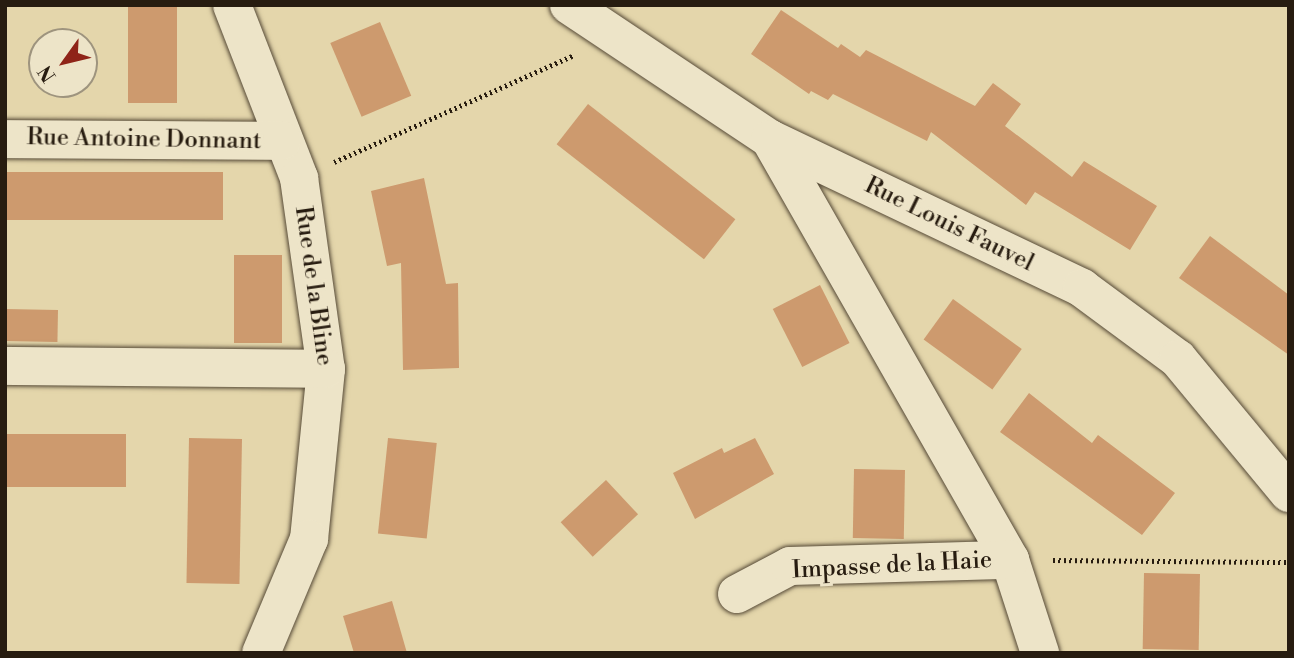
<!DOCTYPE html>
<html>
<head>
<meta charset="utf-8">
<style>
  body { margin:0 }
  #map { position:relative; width:1294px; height:658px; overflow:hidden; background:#e4d6ab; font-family:"Libre Bodoni",serif }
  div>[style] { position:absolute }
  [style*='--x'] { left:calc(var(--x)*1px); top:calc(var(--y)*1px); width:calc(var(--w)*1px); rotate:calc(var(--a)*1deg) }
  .building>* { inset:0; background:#cd9a6e; transform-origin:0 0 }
  .path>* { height:4.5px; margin-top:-2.25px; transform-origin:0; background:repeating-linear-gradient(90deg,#271c10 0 2px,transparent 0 5.5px) }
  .roads { filter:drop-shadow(0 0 2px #564a37) drop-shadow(0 0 2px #564a37) }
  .minor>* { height:38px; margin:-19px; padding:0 19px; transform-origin:19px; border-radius:19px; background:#ede4c8 }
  span { translate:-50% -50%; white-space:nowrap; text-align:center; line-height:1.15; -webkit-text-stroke:6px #ede4c8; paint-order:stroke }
  .street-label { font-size:24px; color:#271c10 }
  .frame { position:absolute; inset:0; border:7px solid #271c10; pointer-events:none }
  .north { position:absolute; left:28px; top:28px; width:70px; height:70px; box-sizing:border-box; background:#ede4c8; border:2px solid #9e947e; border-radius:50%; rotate:236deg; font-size:19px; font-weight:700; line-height:28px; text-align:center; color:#271c10 }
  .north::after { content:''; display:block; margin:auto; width:24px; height:32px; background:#8f2418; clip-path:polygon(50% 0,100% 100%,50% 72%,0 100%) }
</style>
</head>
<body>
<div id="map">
  <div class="building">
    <div style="left:128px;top:5px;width:49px;height:98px"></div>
    <div style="clip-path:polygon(781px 10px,838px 48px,841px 44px,860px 57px,866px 50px,975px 106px,993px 83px,1021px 104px,1005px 126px,1072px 177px,1084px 161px,1157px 206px,1130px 250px,1035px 192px,1026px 205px,931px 132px,927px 141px,833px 94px,828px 100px,811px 91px,809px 94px,751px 54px)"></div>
    <div style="left:380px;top:22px;width:80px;height:54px;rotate:67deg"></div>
    <div style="left:588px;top:104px;width:187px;height:51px;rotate:38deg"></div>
    <div style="left:5px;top:172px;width:218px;height:48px"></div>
    <div style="clip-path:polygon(424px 178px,446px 284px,458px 283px,459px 368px,403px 370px,401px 263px,387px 266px,371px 191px)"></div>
    <div style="clip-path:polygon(1210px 236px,1289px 295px,1289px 355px,1179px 278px)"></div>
    <div style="left:234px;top:255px;width:48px;height:88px"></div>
    <div style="left:820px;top:285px;width:65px;height:53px;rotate:63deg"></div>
    <div style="left:953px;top:299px;width:85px;height:50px;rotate:36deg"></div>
    <div style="left:5px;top:309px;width:53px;height:32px;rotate:1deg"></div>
    <div style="clip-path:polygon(1029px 393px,1092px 443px,1098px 435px,1175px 493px,1142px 535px,1000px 432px)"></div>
    <div style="left:5px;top:434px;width:121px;height:53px"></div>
    <div style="left:189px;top:438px;width:53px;height:145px;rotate:1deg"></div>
    <div style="left:388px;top:438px;width:49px;height:96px;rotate:6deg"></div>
    <div style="clip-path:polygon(755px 438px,774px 474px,695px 519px,673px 473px,722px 448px,724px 453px)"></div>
    <div style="left:854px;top:469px;width:51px;height:69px;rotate:1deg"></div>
    <div style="left:606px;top:480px;width:47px;height:62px;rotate:47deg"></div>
    <div style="left:1144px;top:573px;width:56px;height:76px;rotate:1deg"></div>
    <div style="clip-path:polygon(392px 601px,407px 653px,354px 653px,343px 616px)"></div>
  </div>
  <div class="path">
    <div style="--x:334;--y:162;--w:261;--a:-24"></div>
    <div style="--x:1053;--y:560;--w:236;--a:0.5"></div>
  </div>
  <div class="roads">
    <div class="minor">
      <div style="--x:232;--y:5;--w:186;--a:68.8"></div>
      <div style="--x:299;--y:178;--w:193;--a:82"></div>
      <div style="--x:326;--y:369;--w:171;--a:95.7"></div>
      <div style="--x:309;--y:539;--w:124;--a:112.8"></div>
      <div style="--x:569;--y:5;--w:242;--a:33.7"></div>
      <div style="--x:770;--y:139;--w:346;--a:25.5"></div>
      <div style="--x:1082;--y:288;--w:119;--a:36.5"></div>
      <div style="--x:1178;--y:359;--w:174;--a:50.4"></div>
      <div style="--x:5;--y:139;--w:277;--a:0.4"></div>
      <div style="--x:770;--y:139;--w:485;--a:60.3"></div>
      <div style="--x:1010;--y:560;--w:98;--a:72.1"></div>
      <div style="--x:5;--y:366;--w:321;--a:0.5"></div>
      <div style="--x:737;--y:594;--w:60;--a:-27.8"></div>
      <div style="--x:790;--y:566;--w:220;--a:-1.6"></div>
    </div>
  </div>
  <div class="street-label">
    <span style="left:144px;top:140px;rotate:1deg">Rue Antoine Donnant</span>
    <span style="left:949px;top:225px;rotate:26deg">Rue Louis Fauvel</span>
    <span style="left:313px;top:286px;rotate:82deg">Rue de la Bline</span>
    <span style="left:892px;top:566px;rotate:-3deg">Impasse de la Haie</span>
  </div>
  <div class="frame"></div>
  <div class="north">N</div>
</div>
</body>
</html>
